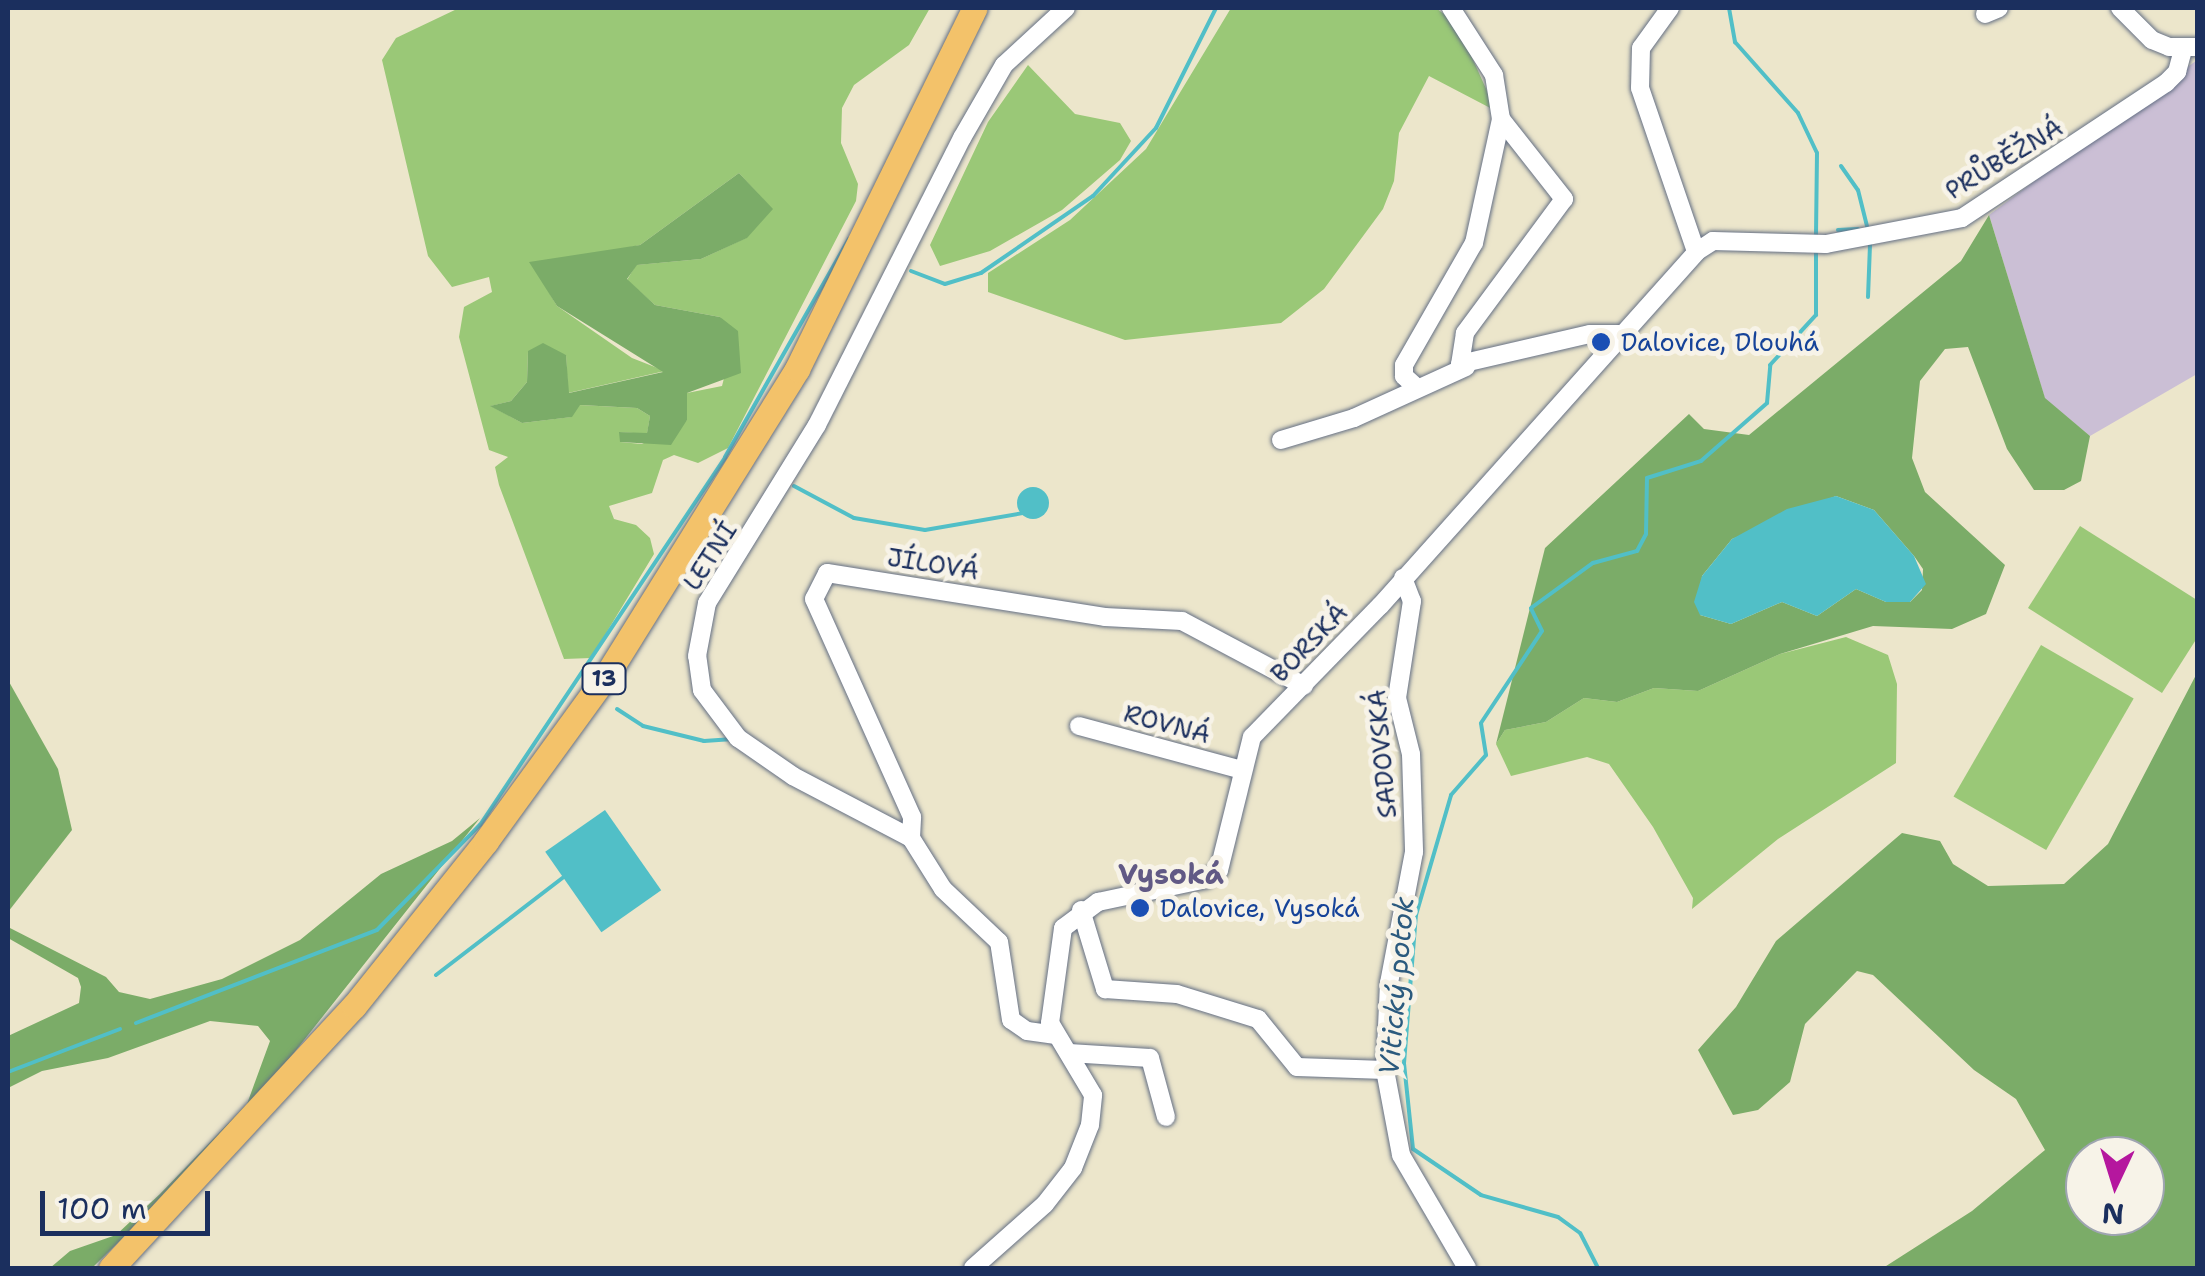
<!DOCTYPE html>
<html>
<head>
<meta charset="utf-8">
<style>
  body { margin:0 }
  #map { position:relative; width:2205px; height:1276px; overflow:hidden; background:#ece6cb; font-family:"Shantell Sans",sans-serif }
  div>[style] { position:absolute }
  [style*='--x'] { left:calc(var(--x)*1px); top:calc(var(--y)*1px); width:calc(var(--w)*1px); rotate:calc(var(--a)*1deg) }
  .industrial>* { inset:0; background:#cbbfd5 }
  .green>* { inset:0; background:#9ac877; transform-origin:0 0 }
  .forest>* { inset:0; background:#7bac68 }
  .water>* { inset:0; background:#51bfc7; transform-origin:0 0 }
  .round { border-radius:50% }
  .stream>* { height:4px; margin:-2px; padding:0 2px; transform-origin:2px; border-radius:2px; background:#51bfc7 }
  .roads { filter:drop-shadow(0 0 2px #646f84) drop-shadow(0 0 2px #646f84) }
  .minor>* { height:18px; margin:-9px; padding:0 9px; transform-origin:9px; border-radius:9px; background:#fff }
  .highway>* { height:25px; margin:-12.5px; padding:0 12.5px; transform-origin:12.5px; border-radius:12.5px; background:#f3c26a }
  .dots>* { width:28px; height:28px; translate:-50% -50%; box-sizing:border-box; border:5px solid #f7f3e8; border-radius:50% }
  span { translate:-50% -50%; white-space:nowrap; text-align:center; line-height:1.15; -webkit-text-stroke:10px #f7f3e8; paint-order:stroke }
  .shield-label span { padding:2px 8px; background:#f7f3e8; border:2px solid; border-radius:8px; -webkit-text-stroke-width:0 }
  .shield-label { font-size:22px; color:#1b2f5e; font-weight:700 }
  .street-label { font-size:25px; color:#1b2f5e }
  .transit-label { font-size:25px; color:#164399 }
  .left { translate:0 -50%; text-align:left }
  .neighbourhood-label { font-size:28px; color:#615985; font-weight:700 }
  .water-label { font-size:28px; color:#2b5a7e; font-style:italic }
  .frame { position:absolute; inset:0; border:10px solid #1b2f5e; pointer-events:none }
  .north { position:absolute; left:2065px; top:1136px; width:100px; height:100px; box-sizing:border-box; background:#f7f3e8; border:2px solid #9fa5b1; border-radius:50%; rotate:184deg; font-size:28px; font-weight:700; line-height:40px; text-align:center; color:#1b2f5e }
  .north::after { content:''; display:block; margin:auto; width:35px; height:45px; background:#b5179e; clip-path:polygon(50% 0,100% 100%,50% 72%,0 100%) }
  .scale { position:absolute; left:40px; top:1191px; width:170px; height:45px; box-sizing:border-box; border:5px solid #1b2f5e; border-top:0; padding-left:12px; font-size:30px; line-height:35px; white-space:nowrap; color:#1b2f5e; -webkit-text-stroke:8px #f7f3e8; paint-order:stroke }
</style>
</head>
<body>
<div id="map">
  <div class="industrial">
    <div style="clip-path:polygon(2197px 60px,2197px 374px,2090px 436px,2045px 399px,1989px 215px)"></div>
  </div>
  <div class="green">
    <div style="clip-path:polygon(evenodd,459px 8px,930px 8px,909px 45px,854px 85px,842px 108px,841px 143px,858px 184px,856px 201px,728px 448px,698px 463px,674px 455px,663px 460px,652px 493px,609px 506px,614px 519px,636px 525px,650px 538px,654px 554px,591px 658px,564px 659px,499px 485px,495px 467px,508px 457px,489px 450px,459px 337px,464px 307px,492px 292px,489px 277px,452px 287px,428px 256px,382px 60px,396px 38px,459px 8px,739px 173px,772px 209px,746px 238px,701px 259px,636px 265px,627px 280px,655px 305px,720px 317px,734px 339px,722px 386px,687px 393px,687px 420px,642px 444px,620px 442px,620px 432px,647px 434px,650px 416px,637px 408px,579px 405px,571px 417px,522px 423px,491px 406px,511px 401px,527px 382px,528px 351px,566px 355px,568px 393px,665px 371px,632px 358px,557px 306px,544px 284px,600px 254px,640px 245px,739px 173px)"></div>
    <div style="clip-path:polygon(1231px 8px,1436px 8px,1457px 24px,1496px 111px,1429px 76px,1399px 133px,1394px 181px,1383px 209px,1324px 289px,1281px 323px,1125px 340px,988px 292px,988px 273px,1070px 220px,1146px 149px)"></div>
    <div style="clip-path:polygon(1028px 65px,1075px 114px,1120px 123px,1131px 141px,1120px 160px,1062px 210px,990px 251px,940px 266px,930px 245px,988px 122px)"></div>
    <div style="clip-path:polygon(2080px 526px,2197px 600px,2197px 638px,2162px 693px,2028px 608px)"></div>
    <div style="clip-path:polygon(1846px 637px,1888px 655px,1897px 684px,1896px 763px,1778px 839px,1692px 909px,1693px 898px,1653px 827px,1609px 764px,1587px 757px,1511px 776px,1496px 744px,1505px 730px,1546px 722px,1584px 698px,1617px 702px,1654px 688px,1698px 691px,1780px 654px)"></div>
    <div style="left:2041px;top:645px;width:107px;height:175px;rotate:30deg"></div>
  </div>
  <div class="forest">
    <div style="clip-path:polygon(739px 173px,773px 209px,747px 238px,701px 259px,637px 265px,627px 279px,655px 305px,720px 317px,738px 331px,741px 373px,687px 393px,687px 420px,671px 445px,620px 442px,619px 432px,647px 433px,650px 416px,637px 408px,580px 405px,572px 417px,522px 423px,490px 406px,511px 401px,527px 382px,528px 351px,543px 343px,566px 355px,569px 393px,663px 372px,557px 306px,529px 262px,640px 245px)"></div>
    <div style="clip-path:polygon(evenodd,1989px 215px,2045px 398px,2090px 436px,2081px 481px,2064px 490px,2034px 490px,2007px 449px,1968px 347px,1945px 349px,1920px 381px,1912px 458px,1925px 492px,2005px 565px,1986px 614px,1952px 629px,1873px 626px,1780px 654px,1698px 691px,1654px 688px,1617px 702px,1584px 698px,1546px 722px,1505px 730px,1496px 744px,1545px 548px,1689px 414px,1704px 429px,1749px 435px,1961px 261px,1989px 215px,1836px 496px,1874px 510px,1914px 556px,1923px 569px,1922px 590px,1910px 602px,1886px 602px,1856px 589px,1817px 616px,1782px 602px,1731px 624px,1700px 615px,1702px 576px,1732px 539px,1836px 496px)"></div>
    <div style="clip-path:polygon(evenodd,2197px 673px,2197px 1268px,1883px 1268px,1972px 1211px,2045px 1150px,2016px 1099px,1974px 1070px,1873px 975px,1857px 971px,1805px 1024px,1790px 1082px,1758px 1110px,1733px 1115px,1698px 1050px,1736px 1007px,1776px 941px,1902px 833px,1940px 841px,1953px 864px,1988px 886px,2064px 884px,2108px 844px,2197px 673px,2145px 1156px,2145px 1216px,2085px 1216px,2085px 1156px,2145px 1156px)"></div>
    <div style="clip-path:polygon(8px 680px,58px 769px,72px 830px,8px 912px)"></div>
    <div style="clip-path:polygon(480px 818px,232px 1131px,92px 1268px,50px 1268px,70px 1251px,116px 1235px,160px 1194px,247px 1104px,270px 1041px,258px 1026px,210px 1021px,108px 1058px,42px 1071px,8px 1088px,8px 1036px,79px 1003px,81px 987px,78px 978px,8px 938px,8px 927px,106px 977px,119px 992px,150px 999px,222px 979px,300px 940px,381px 874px,452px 841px)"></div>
  </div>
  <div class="water">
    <div class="round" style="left:1017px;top:487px;width:32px;height:32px"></div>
    <div style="clip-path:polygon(1836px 496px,1874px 510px,1914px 556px,1926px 584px,1910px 602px,1886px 602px,1856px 589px,1817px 616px,1782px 602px,1731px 624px,1700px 615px,1694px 602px,1702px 576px,1732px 539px,1787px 509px)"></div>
    <div style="left:605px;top:810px;width:98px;height:73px;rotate:55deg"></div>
  </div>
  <div class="stream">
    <div style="--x:1729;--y:8;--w:35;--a:80"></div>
    <div style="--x:1735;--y:42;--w:95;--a:48.4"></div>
    <div style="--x:1798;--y:113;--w:44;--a:64.6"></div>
    <div style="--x:1817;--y:153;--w:84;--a:90.7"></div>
    <div style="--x:1841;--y:166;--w:29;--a:55"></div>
    <div style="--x:1858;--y:190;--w:38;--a:76"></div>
    <div style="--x:1838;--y:230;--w:20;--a:-3"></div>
    <div style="--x:911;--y:271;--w:36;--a:21"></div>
    <div style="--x:945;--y:284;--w:38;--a:-17"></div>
    <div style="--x:981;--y:273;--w:136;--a:-34.5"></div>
    <div style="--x:1093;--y:196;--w:93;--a:-47.2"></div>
    <div style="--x:1156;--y:128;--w:134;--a:-63.4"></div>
    <div style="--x:1868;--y:297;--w:53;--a:-87.8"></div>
    <div style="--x:794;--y:486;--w:68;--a:28.1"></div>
    <div style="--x:854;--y:518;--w:72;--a:9.6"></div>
    <div style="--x:925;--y:530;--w:99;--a:-9.8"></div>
    <div style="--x:617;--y:709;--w:31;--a:33"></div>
    <div style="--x:643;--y:726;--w:63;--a:13.8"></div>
    <div style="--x:704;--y:741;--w:29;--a:-4"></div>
    <div style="--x:436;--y:975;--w:163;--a:-37.5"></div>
    <div style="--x:136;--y:1023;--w:258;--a:-21.1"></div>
    <div style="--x:377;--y:930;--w:147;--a:-45.6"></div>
    <div style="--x:480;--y:825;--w:442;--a:-56.3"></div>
    <div style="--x:725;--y:457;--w:251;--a:-60.4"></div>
    <div style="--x:8;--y:1072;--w:120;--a:-21"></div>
    <div style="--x:1598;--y:1268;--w:39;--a:-117"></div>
    <div style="--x:1580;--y:1233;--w:27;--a:-144"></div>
    <div style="--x:1558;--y:1217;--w:80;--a:-164.1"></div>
    <div style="--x:1481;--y:1195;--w:82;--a:-145.9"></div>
    <div style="--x:1413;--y:1149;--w:86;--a:-96"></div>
    <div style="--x:1404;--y:1063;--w:148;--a:-85.4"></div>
    <div style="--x:1416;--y:915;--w:125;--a:-73.7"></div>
    <div style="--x:1451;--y:795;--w:53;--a:-48.8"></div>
    <div style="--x:1486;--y:755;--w:32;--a:-99"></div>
    <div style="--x:1481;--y:723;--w:110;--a:-56.5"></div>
    <div style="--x:1542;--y:631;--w:25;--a:-116"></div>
    <div style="--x:1531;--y:608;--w:77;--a:-36"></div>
    <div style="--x:1593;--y:563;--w:46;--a:-15.3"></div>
    <div style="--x:1637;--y:551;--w:19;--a:-62"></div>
    <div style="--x:1646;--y:534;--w:56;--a:-89"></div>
    <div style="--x:1647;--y:478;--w:57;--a:-17.5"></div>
    <div style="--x:1701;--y:461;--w:88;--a:-41.3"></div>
    <div style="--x:1767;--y:403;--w:38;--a:-85"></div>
    <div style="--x:1770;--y:365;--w:68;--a:-47.4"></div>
    <div style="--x:1816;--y:315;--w:64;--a:-90"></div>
  </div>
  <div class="roads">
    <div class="minor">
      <div style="--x:1451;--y:8;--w:80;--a:57.3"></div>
      <div style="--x:1494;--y:75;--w:45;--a:81"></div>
      <div style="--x:1501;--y:119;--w:102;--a:51.8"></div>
      <div style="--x:1564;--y:199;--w:167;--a:126.5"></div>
      <div style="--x:1465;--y:333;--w:31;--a:99"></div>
      <div style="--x:1460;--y:364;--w:133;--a:-13"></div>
      <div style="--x:1590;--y:334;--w:34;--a:0"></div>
      <div style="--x:1670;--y:8;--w:49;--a:125.9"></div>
      <div style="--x:1641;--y:48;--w:40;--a:91.4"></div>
      <div style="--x:1640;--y:88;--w:173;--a:71.1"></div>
      <div style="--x:2120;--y:8;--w:45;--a:45"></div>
      <div style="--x:2152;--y:40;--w:18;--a:22"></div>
      <div style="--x:2169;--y:47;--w:29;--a:0"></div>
      <div style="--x:1985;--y:14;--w:15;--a:-23"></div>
      <div style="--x:1415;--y:386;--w:15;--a:-138"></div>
      <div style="--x:1404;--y:376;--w:11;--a:-90"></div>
      <div style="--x:1404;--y:365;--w:141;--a:-60.2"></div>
      <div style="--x:1474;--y:243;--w:127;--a:-77.7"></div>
      <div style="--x:1281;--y:440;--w:76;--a:-16.8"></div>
      <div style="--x:1354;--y:418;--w:123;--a:-24.5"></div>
      <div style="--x:1403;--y:578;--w:25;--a:69"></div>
      <div style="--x:1412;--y:601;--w:98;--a:98.8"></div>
      <div style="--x:1397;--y:698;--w:58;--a:76"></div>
      <div style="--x:1411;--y:754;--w:98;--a:88.2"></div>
      <div style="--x:1414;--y:852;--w:133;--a:100.8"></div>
      <div style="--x:1389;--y:983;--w:87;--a:92.6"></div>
      <div style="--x:1385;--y:1070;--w:86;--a:79.3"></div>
      <div style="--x:1401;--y:1155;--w:131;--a:59.7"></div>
      <div style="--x:1079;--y:726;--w:169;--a:15.1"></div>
      <div style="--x:911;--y:838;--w:21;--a:-87"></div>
      <div style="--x:912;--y:817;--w:239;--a:-114.2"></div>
      <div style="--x:814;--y:599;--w:29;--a:-63"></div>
      <div style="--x:827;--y:573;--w:281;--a:9"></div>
      <div style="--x:1105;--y:617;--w:77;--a:3"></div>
      <div style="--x:1182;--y:621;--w:138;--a:28"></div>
      <div style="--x:1081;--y:910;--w:83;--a:73.1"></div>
      <div style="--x:1105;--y:989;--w:72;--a:4"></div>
      <div style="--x:1177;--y:994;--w:85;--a:17.2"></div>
      <div style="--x:1258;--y:1019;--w:62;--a:50.9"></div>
      <div style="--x:1297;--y:1067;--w:88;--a:2"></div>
      <div style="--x:1056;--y:1035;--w:29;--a:-172"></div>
      <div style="--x:1027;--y:1031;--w:19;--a:-145"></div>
      <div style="--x:1011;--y:1020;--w:79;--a:-98.7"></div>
      <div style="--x:999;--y:942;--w:77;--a:-136.6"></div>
      <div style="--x:943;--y:889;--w:60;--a:-122.1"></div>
      <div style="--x:911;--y:838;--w:133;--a:-152.3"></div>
      <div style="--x:793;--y:776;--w:67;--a:-145.4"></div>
      <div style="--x:738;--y:738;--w:60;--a:-126.9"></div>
      <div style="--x:702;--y:690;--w:34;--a:-98"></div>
      <div style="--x:697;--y:656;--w:54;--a:-79.3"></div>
      <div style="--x:707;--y:603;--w:209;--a:-58.3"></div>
      <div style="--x:817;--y:425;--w:322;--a:-63.2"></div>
      <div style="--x:962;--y:138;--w:84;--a:-60.1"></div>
      <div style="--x:1004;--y:65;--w:84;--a:-42.6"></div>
      <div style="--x:1069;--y:1053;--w:81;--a:3.5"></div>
      <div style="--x:1150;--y:1058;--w:61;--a:74.8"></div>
      <div style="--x:973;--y:1268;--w:96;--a:-41.6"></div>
      <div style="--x:1045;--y:1204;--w:46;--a:-52.1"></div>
      <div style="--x:1073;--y:1168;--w:46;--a:-68.4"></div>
      <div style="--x:1090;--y:1125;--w:30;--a:-84"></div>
      <div style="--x:1093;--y:1095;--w:84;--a:-120.8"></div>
      <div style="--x:1050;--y:1023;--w:96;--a:-82.2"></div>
      <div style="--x:1063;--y:928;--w:44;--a:-36.6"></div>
      <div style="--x:1098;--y:902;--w:110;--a:-12"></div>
      <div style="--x:1206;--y:879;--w:16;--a:-35"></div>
      <div style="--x:1219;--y:870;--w:137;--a:-76.1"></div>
      <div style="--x:1252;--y:737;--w:183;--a:-45.7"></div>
      <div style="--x:1380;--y:606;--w:475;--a:-48.2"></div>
      <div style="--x:1696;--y:252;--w:20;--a:-33"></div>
      <div style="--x:1713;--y:241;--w:113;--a:1.5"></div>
      <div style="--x:1826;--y:244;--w:138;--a:-10.8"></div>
      <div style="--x:1962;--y:218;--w:245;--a:-33.5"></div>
      <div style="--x:2166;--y:83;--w:16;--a:-45"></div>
      <div style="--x:2177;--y:72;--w:24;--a:-75"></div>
    </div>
    <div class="highway">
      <div style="--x:111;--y:1268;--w:357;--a:-47.2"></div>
      <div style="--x:354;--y:1006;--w:211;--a:-51.3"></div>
      <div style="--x:486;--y:841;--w:204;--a:-54"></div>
      <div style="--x:606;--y:676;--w:362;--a:-58.1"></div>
      <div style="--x:797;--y:369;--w:402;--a:-63.8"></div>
    </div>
  </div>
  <div class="dots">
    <div style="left:1601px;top:342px;background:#1a4fb4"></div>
    <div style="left:1140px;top:908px;background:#1a4fb4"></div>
  </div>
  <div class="shield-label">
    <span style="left:604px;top:679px">13</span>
  </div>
  <div class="street-label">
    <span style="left:2004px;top:159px;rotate:-31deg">PRŮBĚŽNÁ</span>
    <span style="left:710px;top:556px;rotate:-57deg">LETNÍ</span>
    <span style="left:933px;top:564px;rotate:9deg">JÍLOVÁ</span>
    <span style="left:1309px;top:643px;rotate:-46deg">BORSKÁ</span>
    <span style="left:1167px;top:724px;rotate:15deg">ROVNÁ</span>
    <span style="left:1382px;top:754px;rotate:-95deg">SADOVSKÁ</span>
  </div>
  <div class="transit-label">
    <span class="left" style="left:1621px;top:342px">Dalovice, Dlouhá</span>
    <span class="left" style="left:1160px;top:908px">Dalovice, Vysoká</span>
  </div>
  <div class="neighbourhood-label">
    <span style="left:1171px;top:874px">Vysoká</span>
  </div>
  <div class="water-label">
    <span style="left:1396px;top:986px;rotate:-85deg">Vitický potok</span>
  </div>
  <div class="frame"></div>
  <div class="north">N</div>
  <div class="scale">100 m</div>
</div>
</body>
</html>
